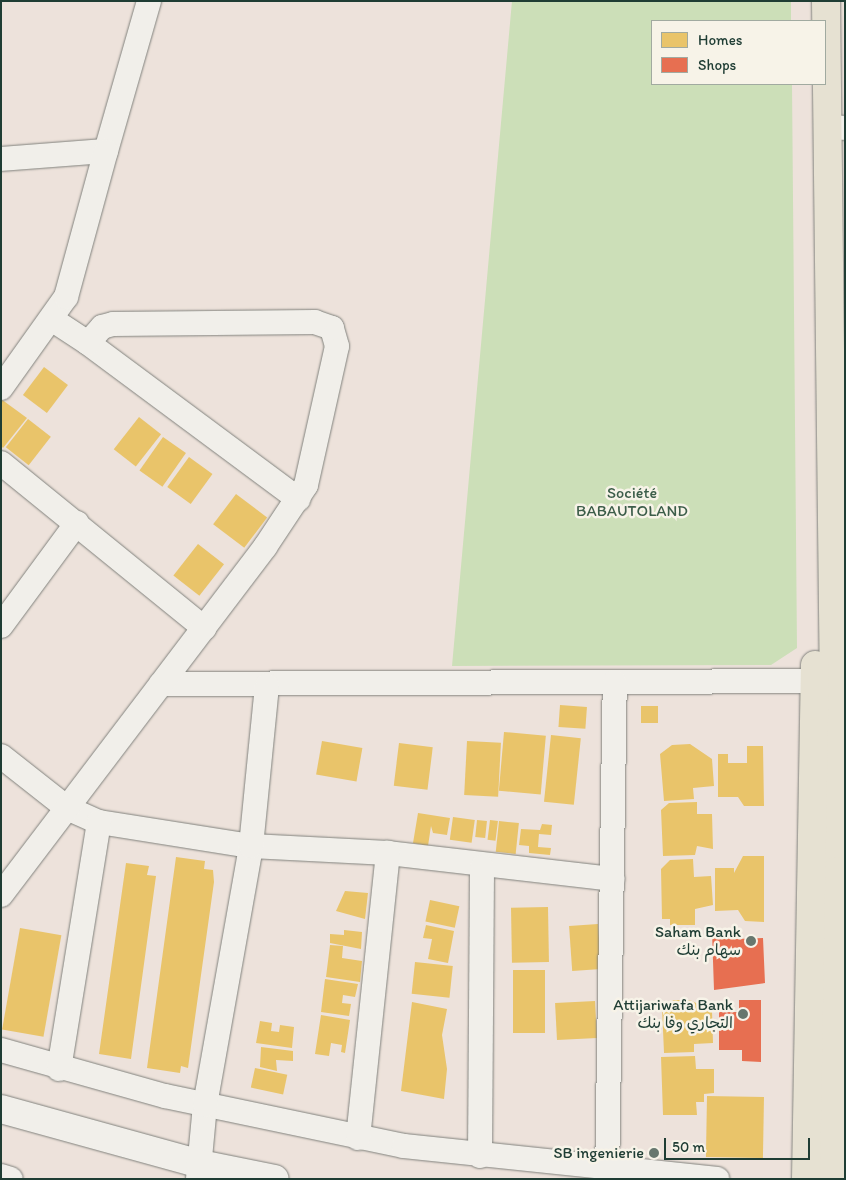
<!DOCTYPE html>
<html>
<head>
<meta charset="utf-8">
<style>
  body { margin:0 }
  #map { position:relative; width:846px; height:1180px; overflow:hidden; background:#ede2db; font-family:Itim,"Playpen Sans Arabic",sans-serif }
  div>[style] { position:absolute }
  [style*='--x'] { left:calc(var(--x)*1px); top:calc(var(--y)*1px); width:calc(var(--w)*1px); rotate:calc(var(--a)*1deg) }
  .green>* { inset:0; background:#ccdfb8 }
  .homes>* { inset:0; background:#e9c46a; transform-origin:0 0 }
  .shops>* { inset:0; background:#e76f51 }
  .roads { filter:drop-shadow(0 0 1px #81827d) drop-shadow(0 0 1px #81827d) }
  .street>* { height:24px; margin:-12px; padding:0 12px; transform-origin:12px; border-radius:12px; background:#f1efea }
  .secondary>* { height:28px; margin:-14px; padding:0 14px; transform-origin:14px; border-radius:14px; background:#f1efea }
  .primary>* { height:28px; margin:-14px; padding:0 14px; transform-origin:14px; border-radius:14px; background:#e6e1d2 }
  .dots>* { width:14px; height:14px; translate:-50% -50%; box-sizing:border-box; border:2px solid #f7f3e8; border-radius:50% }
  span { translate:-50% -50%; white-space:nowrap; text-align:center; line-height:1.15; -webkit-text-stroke:5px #f7f3e8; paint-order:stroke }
  .park-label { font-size:16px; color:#3c5d49 }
  .poi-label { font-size:16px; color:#1f3d34 }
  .right { translate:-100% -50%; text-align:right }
  .frame { position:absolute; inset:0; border:2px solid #1f3d34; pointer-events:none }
  .legend { position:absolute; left:651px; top:20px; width:175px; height:65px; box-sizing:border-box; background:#f7f3e8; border:1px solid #a1aaa0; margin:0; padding:6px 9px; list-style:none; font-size:15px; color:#1f3d34 }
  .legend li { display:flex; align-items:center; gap:10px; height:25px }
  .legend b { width:25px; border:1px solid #a1aaa0 }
  .scale { position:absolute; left:664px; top:1138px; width:146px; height:22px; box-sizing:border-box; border:2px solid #1f3d34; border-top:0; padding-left:6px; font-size:15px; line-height:18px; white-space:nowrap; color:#1f3d34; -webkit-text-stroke:4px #f7f3e8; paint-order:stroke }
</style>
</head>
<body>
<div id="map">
  <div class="green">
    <div style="clip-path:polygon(512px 1px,791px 1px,791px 21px,652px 21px,652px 84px,792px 84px,797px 648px,771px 665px,452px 666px)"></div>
  </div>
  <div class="homes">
    <div style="left:44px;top:367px;width:30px;height:35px;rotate:37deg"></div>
    <div style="clip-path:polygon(1px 399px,27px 418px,3px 448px,1px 446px)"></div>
    <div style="left:139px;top:417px;width:28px;height:41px;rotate:38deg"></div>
    <div style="left:28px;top:419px;width:29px;height:36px;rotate:38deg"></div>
    <div style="left:163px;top:437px;width:28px;height:41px;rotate:35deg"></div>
    <div style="left:189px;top:457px;width:29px;height:37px;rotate:36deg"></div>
    <div style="left:236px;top:494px;width:39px;height:38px;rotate:37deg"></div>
    <div style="left:198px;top:544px;width:33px;height:40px;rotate:38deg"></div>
    <div style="left:560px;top:705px;width:27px;height:22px;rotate:4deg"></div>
    <div style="left:641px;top:706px;width:17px;height:17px"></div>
    <div style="left:504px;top:732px;width:42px;height:59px;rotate:5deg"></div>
    <div style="left:551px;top:735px;width:30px;height:67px;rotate:6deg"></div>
    <div style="left:322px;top:741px;width:41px;height:34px;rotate:10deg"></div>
    <div style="left:467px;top:741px;width:34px;height:54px;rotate:3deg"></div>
    <div style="left:399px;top:743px;width:34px;height:43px;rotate:7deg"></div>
    <div style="clip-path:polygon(690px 744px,712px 759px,714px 786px,693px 788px,694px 799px,664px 801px,660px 754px,672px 745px)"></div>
    <div style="clip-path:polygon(747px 746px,763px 746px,764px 806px,744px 806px,738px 797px,718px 797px,718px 754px,728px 754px,728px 763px,747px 763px)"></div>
    <div style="clip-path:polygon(697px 802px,697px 814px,712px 814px,713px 849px,697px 846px,695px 855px,663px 856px,661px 810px,669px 803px)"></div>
    <div style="clip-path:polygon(418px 813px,450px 818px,447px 835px,433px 833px,431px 826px,428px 846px,413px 843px)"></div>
    <div style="left:453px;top:817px;width:22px;height:23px;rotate:8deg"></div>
    <div style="left:477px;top:820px;width:10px;height:17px;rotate:6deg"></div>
    <div style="left:490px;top:820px;width:8px;height:20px;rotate:7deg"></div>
    <div style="left:499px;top:821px;width:20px;height:31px;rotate:6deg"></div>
    <div style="clip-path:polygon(542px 824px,552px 825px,551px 835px,539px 834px,538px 847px,551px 848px,550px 855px,529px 853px,529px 846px,519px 845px,521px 829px,540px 830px)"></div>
    <div style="clip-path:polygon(743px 856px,764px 856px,764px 922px,745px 921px,738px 910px,715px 911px,715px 868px,734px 868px,734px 873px)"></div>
    <div style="clip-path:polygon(176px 857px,205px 861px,204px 869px,213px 870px,214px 882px,188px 1068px,181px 1066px,180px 1073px,147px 1068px)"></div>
    <div style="clip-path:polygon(693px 859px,694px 877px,711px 876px,713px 905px,695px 909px,695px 925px,670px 925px,670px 919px,662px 919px,661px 869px,670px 860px)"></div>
    <div style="clip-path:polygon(126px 863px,149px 866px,147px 875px,156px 876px,131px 1059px,99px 1054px)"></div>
    <div style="clip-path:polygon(345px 891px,368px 893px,365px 919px,336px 911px)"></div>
    <div style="left:430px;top:900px;width:30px;height:22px;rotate:12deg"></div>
    <div style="left:548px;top:907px;width:55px;height:37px;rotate:89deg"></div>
    <div style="left:598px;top:924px;width:45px;height:29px;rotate:86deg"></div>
    <div style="clip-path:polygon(426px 925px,454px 931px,448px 963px,428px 959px,432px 939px,423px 938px)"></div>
    <div style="left:20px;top:928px;width:42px;height:103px;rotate:10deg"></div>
    <div style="clip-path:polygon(344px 930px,362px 932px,361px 949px,330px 943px,330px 934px,344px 935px)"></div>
    <div style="clip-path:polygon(330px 945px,343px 946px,342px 958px,362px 961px,360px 982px,326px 977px)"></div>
    <div style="left:415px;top:962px;width:38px;height:32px;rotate:6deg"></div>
    <div style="left:513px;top:970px;width:32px;height:63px"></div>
    <div style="clip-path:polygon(325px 979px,358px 984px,355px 997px,343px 995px,342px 1003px,351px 1004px,349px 1016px,321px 1012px)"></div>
    <div style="clip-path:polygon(674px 1000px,690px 1000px,712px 1011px,713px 1043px,694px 1044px,694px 1052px,664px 1053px,662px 1007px)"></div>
    <div style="left:595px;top:1001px;width:37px;height:40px;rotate:87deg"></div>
    <div style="clip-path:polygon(412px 1002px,447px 1009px,442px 1035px,447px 1069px,444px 1099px,401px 1091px)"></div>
    <div style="clip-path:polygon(321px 1015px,350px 1020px,345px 1053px,341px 1052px,342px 1045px,331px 1043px,329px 1056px,315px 1054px)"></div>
    <div style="clip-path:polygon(260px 1021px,272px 1023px,271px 1031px,279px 1032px,280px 1025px,294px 1027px,292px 1048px,256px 1043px)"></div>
    <div style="clip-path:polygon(261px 1047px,293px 1051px,293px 1061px,276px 1060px,277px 1071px,260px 1067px)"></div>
    <div style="clip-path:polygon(695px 1056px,696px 1069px,714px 1069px,714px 1093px,704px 1094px,704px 1102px,696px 1102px,697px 1115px,663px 1115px,661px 1057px)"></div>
    <div style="left:255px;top:1068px;width:33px;height:20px;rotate:12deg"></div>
    <div style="left:707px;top:1096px;width:57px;height:61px;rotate:1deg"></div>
  </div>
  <div class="shops">
    <div style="clip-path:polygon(734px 931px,735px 939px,763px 938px,765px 983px,714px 990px,712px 932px)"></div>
    <div style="clip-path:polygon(739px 1000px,761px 1000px,761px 1062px,742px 1061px,742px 1050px,719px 1050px,719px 1012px,739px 1012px)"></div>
  </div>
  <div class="roads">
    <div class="street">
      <div style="--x:827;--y:127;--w:18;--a:3"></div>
      <div style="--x:1;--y:159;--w:105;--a:-4.4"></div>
      <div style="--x:106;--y:151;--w:156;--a:-74"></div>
      <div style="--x:88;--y:343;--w:262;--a:36.6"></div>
      <div style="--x:1;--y:388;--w:112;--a:-54.5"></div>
      <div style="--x:66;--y:297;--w:151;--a:-74.7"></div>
      <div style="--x:1;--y:463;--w:262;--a:39.1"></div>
      <div style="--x:1;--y:626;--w:128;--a:-53.6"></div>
      <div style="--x:161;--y:684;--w:673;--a:-0.26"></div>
      <div style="--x:1;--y:756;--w:84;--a:38.2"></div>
      <div style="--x:67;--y:808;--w:35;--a:24"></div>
      <div style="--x:99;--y:822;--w:154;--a:9"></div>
      <div style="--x:251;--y:846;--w:137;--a:2.9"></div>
      <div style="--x:388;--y:853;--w:226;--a:6.6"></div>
      <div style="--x:1;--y:895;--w:437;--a:-52.8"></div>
      <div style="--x:265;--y:547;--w:74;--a:-56.5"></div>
      <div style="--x:306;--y:485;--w:142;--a:-77.4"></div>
      <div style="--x:337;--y:346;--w:19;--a:-106"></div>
      <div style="--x:332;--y:328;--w:18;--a:-161"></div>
      <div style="--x:315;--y:322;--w:202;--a:179.4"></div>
      <div style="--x:113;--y:324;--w:11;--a:165"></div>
      <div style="--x:102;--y:327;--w:21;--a:131"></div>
      <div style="--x:88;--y:343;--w:42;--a:-146.7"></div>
      <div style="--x:1;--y:1050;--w:170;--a:15.7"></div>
      <div style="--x:165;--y:1096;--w:244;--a:11.8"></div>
      <div style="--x:404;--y:1146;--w:315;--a:6"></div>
      <div style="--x:59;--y:1069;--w:250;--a:-80.8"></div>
      <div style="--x:358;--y:1138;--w:287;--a:-84"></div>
      <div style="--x:480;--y:1156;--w:289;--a:-89.6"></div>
      <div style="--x:1;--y:1176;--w:10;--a:17"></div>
      <div style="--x:198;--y:1179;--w:74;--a:-84.6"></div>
      <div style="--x:205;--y:1105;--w:263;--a:-79.9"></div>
      <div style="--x:251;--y:846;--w:161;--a:-84.3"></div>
      <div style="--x:607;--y:1179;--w:497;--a:-89.1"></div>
    </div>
    <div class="secondary">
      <div style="--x:1;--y:1109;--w:206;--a:15.4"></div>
      <div style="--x:200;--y:1164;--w:76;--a:11.3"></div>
    </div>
    <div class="primary">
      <div style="--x:826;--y:1;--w:870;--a:89.34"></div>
      <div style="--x:836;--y:871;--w:308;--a:90.9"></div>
      <div style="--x:806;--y:1179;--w:514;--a:-89"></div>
    </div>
  </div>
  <div class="dots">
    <div style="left:751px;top:941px;background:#67776e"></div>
    <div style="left:743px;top:1014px;background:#67776e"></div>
    <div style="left:654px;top:1153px;background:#67776e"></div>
  </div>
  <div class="park-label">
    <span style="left:632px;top:502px">Société<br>BABAUTOLAND</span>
  </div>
  <div class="poi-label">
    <span class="right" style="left:741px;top:941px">Saham Bank<br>سهام بنك</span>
    <span class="right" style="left:733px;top:1014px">Attijariwafa Bank<br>التجاري وفا بنك</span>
    <span class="right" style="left:644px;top:1153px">SB ingenierie</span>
  </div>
  <div class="frame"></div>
  <ul class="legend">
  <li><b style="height:14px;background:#e9c46a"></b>Homes</li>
  <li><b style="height:14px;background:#e76f51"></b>Shops</li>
  </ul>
  <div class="scale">50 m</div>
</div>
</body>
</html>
